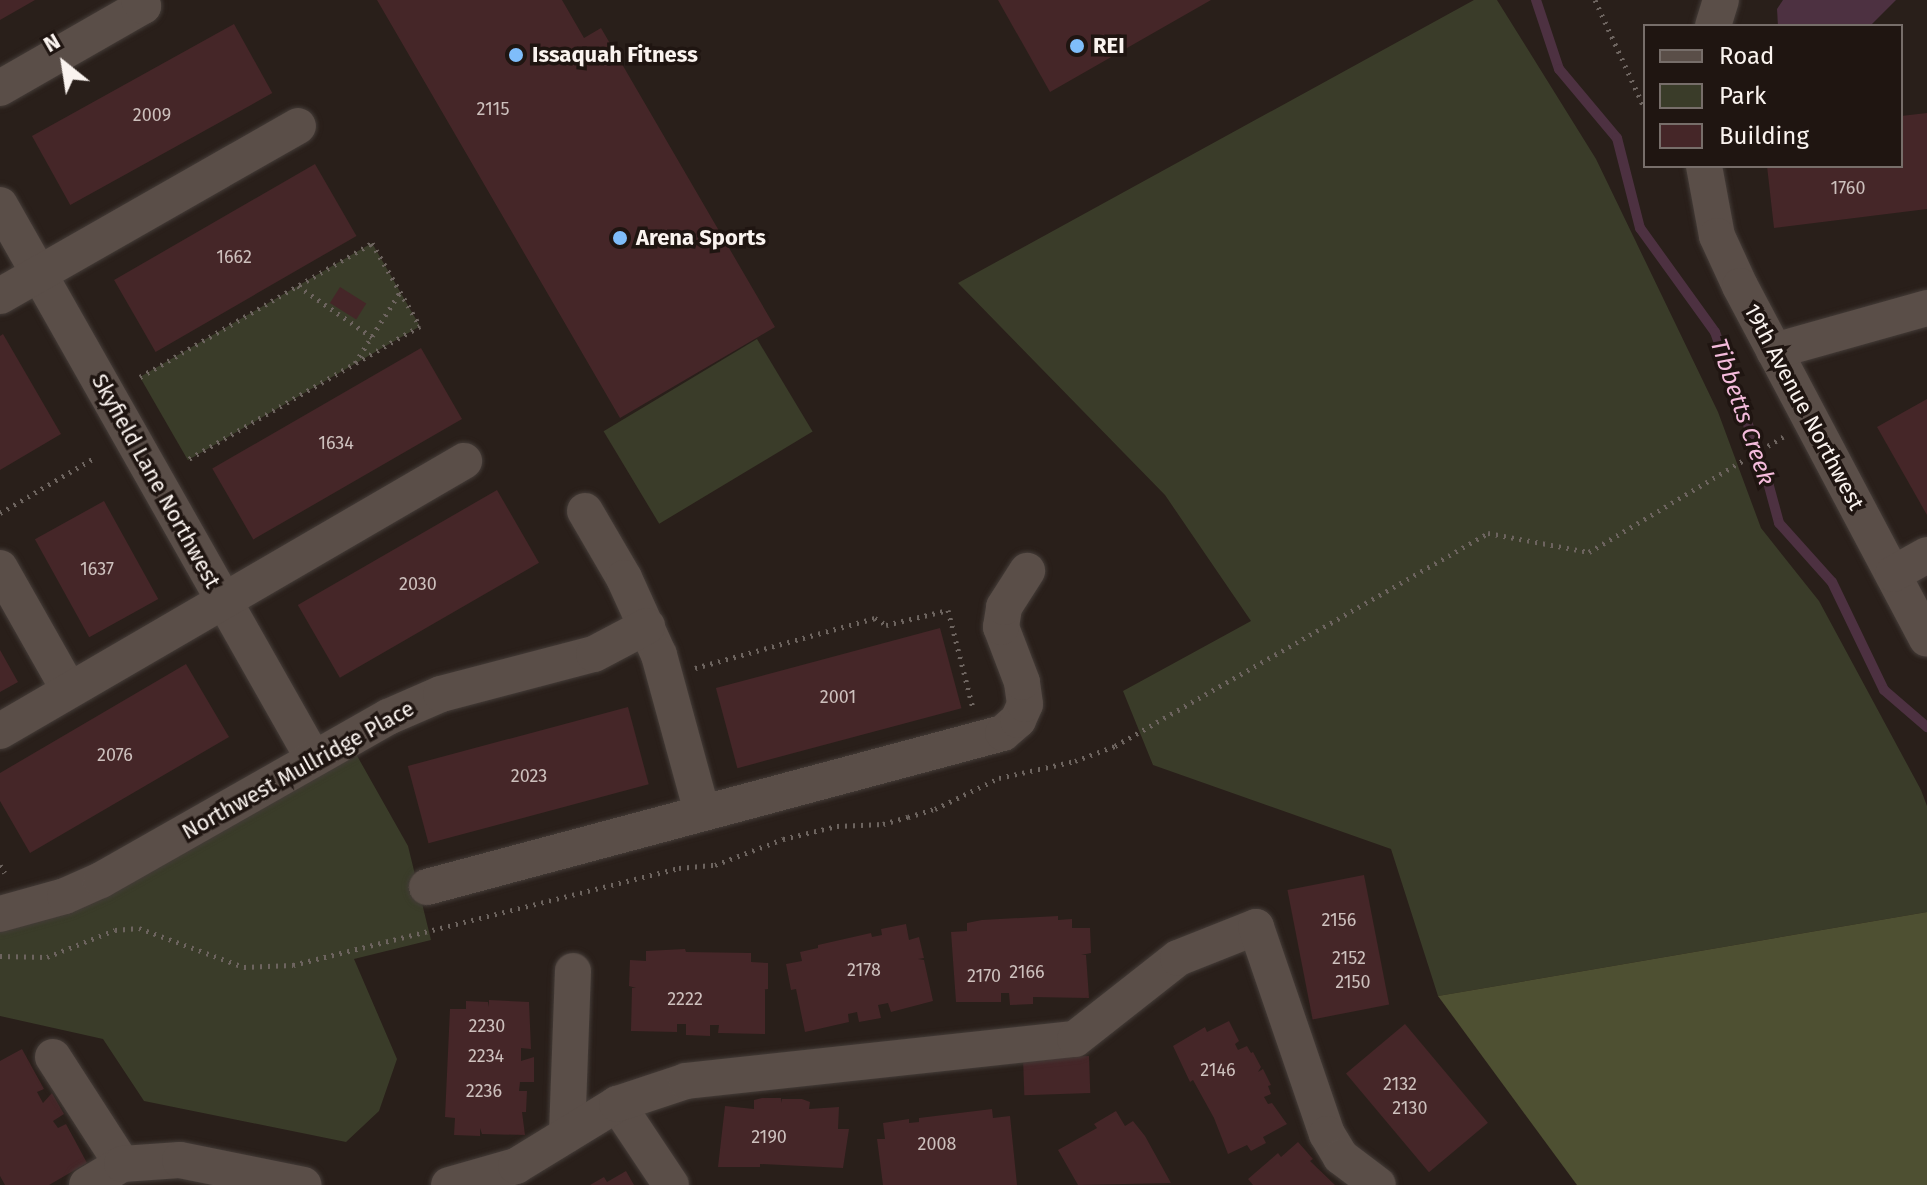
<!DOCTYPE html>
<html>
<head>
<meta charset="utf-8">
<style>
  body { margin:0 }
  #map { position:relative; width:1927px; height:1185px; overflow:hidden; background:#291f1a; font-family:"Fira Sans",sans-serif }
  div>[style] { position:absolute }
  [style*='--x'] { left:calc(var(--x)*1px); top:calc(var(--y)*1px); width:calc(var(--w)*1px); rotate:calc(var(--a)*1deg) }
  .green>* { inset:0; background:#3a3c29; transform-origin:0 0 }
  .forest>* { inset:0; background:#4e5032 }
  .water>* { inset:0; background:#4d3141 }
  .stream>* { height:10px; margin:-5px; padding:0 5px; transform-origin:5px; border-radius:5px; background:#4d3141 }
  .building>* { inset:0; background:#452628; transform-origin:0 0 }
  .path>* { height:5px; margin-top:-2.5px; transform-origin:0; background:repeating-linear-gradient(90deg,#6d645f 0 2px,transparent 0 8px) }
  .roads { filter:drop-shadow(0 0 2px #443c38) drop-shadow(0 0 2px #443c38) }
  .minor>* { height:36px; margin:-18px; padding:0 18px; transform-origin:18px; border-radius:18px; background:#5a4e48 }
  .dots>* { width:22px; height:22px; translate:-50% -50%; box-sizing:border-box; border:4px solid #1f1511; border-radius:50% }
  span { translate:-50% -50%; white-space:nowrap; text-align:center; line-height:1.15; -webkit-text-stroke:7px #1f1511; paint-order:stroke }
  .number-label { font-size:18px; color:#cdc0bd }
  .number-label span { -webkit-text-stroke-width:0 }
  .poi-label { font-size:22px; color:#faf3ef; font-weight:700 }
  .left { translate:0 -50%; text-align:left }
  .street-label { font-size:22px; color:#faf3ef }
  .water-label { font-size:24px; color:#f4bbdb; font-style:italic }
  .legend { position:absolute; left:1643px; top:24px; width:260px; height:144px; box-sizing:border-box; background:#1f1511; border:2px solid #776e6a; margin:0; padding:10px 14px; list-style:none; font-size:24px; color:#faf3ef }
  .legend li { display:flex; align-items:center; gap:16px; height:40px }
  .legend b { width:40px; border:2px solid #776e6a }
  .north { position:absolute; left:24px; top:24px; width:80px; height:80px; -webkit-text-stroke:6px #1f1511; paint-order:stroke; rotate:330deg; font-size:22px; font-weight:700; line-height:32px; text-align:center; color:#faf3ef }
  .north::after { content:''; display:block; margin:auto; width:28px; height:36px; background:#faf3ef; clip-path:polygon(50% 0,100% 100%,50% 72%,0 100%) }
</style>
</head>
<body>
<div id="map">
  <div class="green">
    <div style="clip-path:polygon(1474px 0,1497px 0,1596px 159px,1718px 412px,1761px 528px,1819px 601px,1921px 790px,1927px 806px,1927px 912px,1438px 996px,1391px 849px,1153px 765px,1123px 691px,1251px 621px,1165px 495px,958px 283px)"></div>
    <div style="left:372px;top:243px;width:96px;height:268px;rotate:60deg"></div>
    <div style="left:757px;top:339px;width:108px;height:179px;rotate:59deg"></div>
    <div style="clip-path:polygon(347px 738px,408px 846px,431px 940px,354px 959px,397px 1059px,379px 1111px,346px 1142px,144px 1101px,103px 1039px,0 1016px,0 914px)"></div>
  </div>
  <div class="forest">
    <div style="clip-path:polygon(1927px 912px,1927px 1185px,1577px 1185px,1438px 996px)"></div>
  </div>
  <div class="water">
    <div style="clip-path:polygon(1783px 0,1896px 0,1870px 26px,1778px 26px,1777px 9px)"></div>
  </div>
  <div class="stream">
    <div style="--x:1536;--y:0;--w:73;--a:71.6"></div>
    <div style="--x:1559;--y:69;--w:90;--a:50"></div>
    <div style="--x:1617;--y:138;--w:93;--a:75.7"></div>
    <div style="--x:1640;--y:228;--w:128;--a:54.2"></div>
    <div style="--x:1715;--y:332;--w:152;--a:70.4"></div>
    <div style="--x:1766;--y:475;--w:50;--a:74.8"></div>
    <div style="--x:1779;--y:523;--w:79;--a:48.1"></div>
    <div style="--x:1832;--y:582;--w:120;--a:64.3"></div>
    <div style="--x:1884;--y:690;--w:57;--a:40.7"></div>
  </div>
  <div class="building">
    <div style="clip-path:polygon(0 0,35px 0,0 20px)"></div>
    <div style="clip-path:polygon(377px 0,562px 0,584px 38px,601px 28px,775px 327px,620px 418px)"></div>
    <div style="clip-path:polygon(998px 0,1211px 0,1050px 92px)"></div>
    <div style="left:234px;top:24px;width:79px;height:231px;rotate:61deg"></div>
    <div style="clip-path:polygon(1927px 113px,1927px 209px,1774px 228px,1767px 166px,1901px 166px,1901px 116px)"></div>
    <div style="left:315px;top:164px;width:83px;height:232px;rotate:60deg"></div>
    <div style="left:340px;top:287px;width:31px;height:19px;rotate:32deg"></div>
    <div style="clip-path:polygon(3px 334px,61px 434px,0 470px,0 336px)"></div>
    <div style="left:421px;top:348px;width:82px;height:241px;rotate:60deg"></div>
    <div style="clip-path:polygon(1927px 399px,1927px 515px,1877px 427px)"></div>
    <div style="left:497px;top:490px;width:84px;height:230px;rotate:60deg"></div>
    <div style="left:104px;top:501px;width:112px;height:79px;rotate:61deg"></div>
    <div style="left:940px;top:628px;width:83px;height:232px;rotate:75deg"></div>
    <div style="clip-path:polygon(0 650px,18px 682px,0 692px)"></div>
    <div style="clip-path:polygon(186px 664px,229px 737px,30px 853px,0 801px,0 773px)"></div>
    <div style="left:628px;top:707px;width:80px;height:228px;rotate:75deg"></div>
    <div style="left:1364px;top:875px;width:132px;height:78px;rotate:79deg"></div>
    <div style="clip-path:polygon(1058px 916px,1058px 920px,1072px 919px,1072px 928px,1090px 928px,1091px 953px,1081px 955px,1086px 955px,1089px 998px,1033px 997px,1033px 1004px,1010px 1005px,1009px 993px,1001px 993px,1001px 1002px,956px 1002px,951px 932px,967px 931px,967px 923px,982px 920px)"></div>
    <div style="clip-path:polygon(906px 924px,909px 940px,919px 937px,924px 958px,918px 959px,924px 960px,933px 1001px,891px 1012px,888px 1003px,878px 1005px,881px 1018px,859px 1022px,857px 1012px,848px 1014px,849px 1022px,805px 1032px,796px 989px,791px 990px,786px 964px,802px 961px,800px 952px,818px 948px,818px 945px,871px 933px,872px 937px,882px 935px,881px 929px)"></div>
    <div style="clip-path:polygon(685px 949px,686px 952px,751px 953px,751px 962px,768px 963px,768px 989px,760px 990px,765px 989px,765px 1034px,718px 1033px,719px 1025px,710px 1025px,710px 1036px,686px 1035px,686px 1024px,677px 1024px,677px 1032px,631px 1031px,632px 988px,636px 988px,629px 986px,630px 960px,646px 961px,646px 951px)"></div>
    <div style="clip-path:polygon(489px 1000px,529px 1002px,531px 1049px,521px 1048px,521px 1061px,534px 1057px,534px 1082px,520px 1082px,519px 1091px,527px 1091px,526px 1112px,522px 1112px,525px 1135px,482px 1134px,480px 1128px,480px 1136px,454px 1135px,455px 1118px,445px 1117px,450px 1009px,466px 1009px,466px 1001px,488px 1002px,489px 1007px)"></div>
    <div style="clip-path:polygon(1229px 1021px,1239px 1041px,1235px 1044px,1238px 1050px,1247px 1046px,1251px 1053px,1253px 1052px,1261px 1067px,1258px 1072px,1263px 1069px,1271px 1085px,1268px 1086px,1271px 1094px,1264px 1097px,1268px 1104px,1272px 1103px,1287px 1124px,1263px 1137px,1266px 1143px,1251px 1151px,1247px 1145px,1228px 1154px,1214px 1118px,1193px 1080px,1190px 1082px,1173px 1046px,1205px 1027px,1207px 1032px)"></div>
    <div style="left:1405px;top:1024px;width:129px;height:77px;rotate:50deg"></div>
    <div style="clip-path:polygon(22px 1049px,44px 1089px,37px 1092px,43px 1103px,52px 1093px,64px 1114px,53px 1121px,58px 1128px,66px 1124px,87px 1163px,49px 1185px,5px 1185px,0 1176px,0 1061px)"></div>
    <div style="left:1089px;top:1056px;width:37px;height:66px;rotate:88deg"></div>
    <div style="clip-path:polygon(762px 1098px,781px 1098px,781px 1103px,782px 1099px,802px 1099px,810px 1102px,809px 1109px,839px 1107px,838px 1129px,849px 1129px,843px 1168px,760px 1164px,760px 1167px,718px 1167px,725px 1106px,754px 1109px,754px 1100px)"></div>
    <div style="clip-path:polygon(992px 1109px,993px 1118px,1010px 1116px,1017px 1185px,883px 1185px,877px 1139px,885px 1139px,883px 1123px,909px 1119px,909px 1123px,919px 1122px,919px 1118px)"></div>
    <div style="clip-path:polygon(1116px 1111px,1125px 1126px,1133px 1121px,1145px 1136px,1171px 1183px,1078px 1185px,1058px 1150px,1097px 1128px,1094px 1124px)"></div>
    <div style="clip-path:polygon(1298px 1142px,1313px 1159px,1310px 1161px,1335px 1185px,1253px 1185px,1248px 1179px,1278px 1153px,1281px 1157px)"></div>
    <div style="clip-path:polygon(626px 1171px,634px 1185px,590px 1185px,604px 1177px,607px 1182px)"></div>
  </div>
  <div class="path">
    <div style="--x:1595;--y:0;--w:120;--a:65.4"></div>
    <div style="--x:298;--y:286;--w:90;--a:34.6"></div>
    <div style="--x:355;--y:363;--w:84;--a:-57.6"></div>
    <div style="--x:140;--y:377;--w:268;--a:-30"></div>
    <div style="--x:372;--y:243;--w:96;--a:60"></div>
    <div style="--x:420;--y:326;--w:269;--a:150.1"></div>
    <div style="--x:0;--y:513;--w:111;--a:-30.3"></div>
    <div style="--x:695;--y:668;--w:187;--a:-15.5"></div>
    <div style="--x:875;--y:618;--w:13;--a:32"></div>
    <div style="--x:886;--y:625;--w:64;--a:-13.6"></div>
    <div style="--x:948;--y:610;--w:101;--a:75.7"></div>
    <div style="--x:0;--y:865;--w:9;--a:58"></div>
    <div style="--x:0;--y:956;--w:47;--a:1.2"></div>
    <div style="--x:47;--y:957;--w:73;--a:-21.7"></div>
    <div style="--x:115;--y:930;--w:24;--a:-5"></div>
    <div style="--x:139;--y:928;--w:112;--a:20.4"></div>
    <div style="--x:244;--y:967;--w:49;--a:-2.3"></div>
    <div style="--x:293;--y:965;--w:398;--a:-14.1"></div>
    <div style="--x:679;--y:868;--w:36;--a:-5"></div>
    <div style="--x:715;--y:865;--w:73;--a:-20.9"></div>
    <div style="--x:783;--y:839;--w:56;--a:-13.5"></div>
    <div style="--x:837;--y:826;--w:46;--a:-2.5"></div>
    <div style="--x:883;--y:824;--w:26;--a:-16"></div>
    <div style="--x:908;--y:817;--w:28;--a:-17"></div>
    <div style="--x:935;--y:809;--w:71;--a:-25.8"></div>
    <div style="--x:999;--y:778;--w:78;--a:-12.6"></div>
    <div style="--x:1075;--y:761;--w:43;--a:-20.6"></div>
    <div style="--x:1115;--y:746;--w:430;--a:-29.7"></div>
    <div style="--x:1488;--y:533;--w:103;--a:10.7"></div>
    <div style="--x:1589;--y:552;--w:226;--a:-30.7"></div>
  </div>
  <div class="roads">
    <div class="minor">
      <div style="--x:1713;--y:26;--w:27;--a:-73"></div>
      <div style="--x:0;--y:88;--w:165;--a:-29.8"></div>
      <div style="--x:143;--y:6;--w:7;--a:-124"></div>
      <div style="--x:1704;--y:166;--w:71;--a:79.5"></div>
      <div style="--x:1717;--y:236;--w:55;--a:65.3"></div>
      <div style="--x:1740;--y:286;--w:399;--a:62.1"></div>
      <div style="--x:0;--y:205;--w:635;--a:60.49"></div>
      <div style="--x:0;--y:296;--w:343;--a:-29.7"></div>
      <div style="--x:1774;--y:351;--w:159;--a:-15.7"></div>
      <div style="--x:585;--y:511;--w:78;--a:59.8"></div>
      <div style="--x:624;--y:578;--w:85;--a:65.6"></div>
      <div style="--x:659;--y:655;--w:163;--a:74.7"></div>
      <div style="--x:0;--y:568;--w:140;--a:60.5"></div>
      <div style="--x:1893;--y:574;--w:39;--a:-29"></div>
      <div style="--x:0;--y:731;--w:537;--a:-30.19"></div>
      <div style="--x:427;--y:887;--w:596;--a:-14.97"></div>
      <div style="--x:1003;--y:733;--w:20;--a:-41"></div>
      <div style="--x:1018;--y:720;--w:17;--a:-66"></div>
      <div style="--x:1025;--y:704;--w:22;--a:-98"></div>
      <div style="--x:1022;--y:682;--w:59;--a:-110.9"></div>
      <div style="--x:1001;--y:627;--w:20;--a:-81"></div>
      <div style="--x:1004;--y:607;--w:43;--a:-57.4"></div>
      <div style="--x:0;--y:914;--w:67;--a:-15.5"></div>
      <div style="--x:65;--y:896;--w:39;--a:-24"></div>
      <div style="--x:101;--y:880;--w:330;--a:-29.6"></div>
      <div style="--x:388;--y:717;--w:58;--a:-23.5"></div>
      <div style="--x:441;--y:694;--w:158;--a:-14.7"></div>
      <div style="--x:594;--y:654;--w:60;--a:-27.8"></div>
      <div style="--x:53;--y:1057;--w:127;--a:57.2"></div>
      <div style="--x:617;--y:1104;--w:97;--a:56.3"></div>
      <div style="--x:567;--y:1134;--w:163;--a:-87.9"></div>
      <div style="--x:87;--y:1185;--w:41;--a:-31"></div>
      <div style="--x:122;--y:1164;--w:58;--a:-3.9"></div>
      <div style="--x:180;--y:1160;--w:126;--a:11.4"></div>
      <div style="--x:449;--y:1185;--w:70;--a:-15.8"></div>
      <div style="--x:516;--y:1166;--w:119;--a:-31.5"></div>
      <div style="--x:617;--y:1104;--w:73;--a:-18.4"></div>
      <div style="--x:686;--y:1081;--w:391;--a:-6.2"></div>
      <div style="--x:1075;--y:1039;--w:131;--a:-38.2"></div>
      <div style="--x:1178;--y:958;--w:84;--a:-21.7"></div>
      <div style="--x:1256;--y:927;--w:219;--a:71.1"></div>
      <div style="--x:1327;--y:1134;--w:27;--a:59"></div>
      <div style="--x:1341;--y:1157;--w:46;--a:37.1"></div>
    </div>
  </div>
  <div class="dots">
    <div style="left:1077px;top:46px;background:#7fbdfa"></div>
    <div style="left:516px;top:55px;background:#7fbdfa"></div>
    <div style="left:620px;top:238px;background:#7fbdfa"></div>
  </div>
  <div class="number-label">
    <span style="left:493px;top:109px">2115</span>
    <span style="left:152px;top:115px">2009</span>
    <span style="left:1848px;top:188px">1760</span>
    <span style="left:234px;top:257px">1662</span>
    <span style="left:336px;top:443px">1634</span>
    <span style="left:97px;top:569px">1637</span>
    <span style="left:418px;top:584px">2030</span>
    <span style="left:838px;top:697px">2001</span>
    <span style="left:115px;top:755px">2076</span>
    <span style="left:529px;top:776px">2023</span>
    <span style="left:1339px;top:920px">2156</span>
    <span style="left:1349px;top:958px">2152</span>
    <span style="left:864px;top:970px">2178</span>
    <span style="left:1027px;top:972px">2166</span>
    <span style="left:984px;top:976px">2170</span>
    <span style="left:1353px;top:982px">2150</span>
    <span style="left:685px;top:999px">2222</span>
    <span style="left:487px;top:1026px">2230</span>
    <span style="left:486px;top:1056px">2234</span>
    <span style="left:1218px;top:1070px">2146</span>
    <span style="left:1400px;top:1084px">2132</span>
    <span style="left:484px;top:1091px">2236</span>
    <span style="left:1410px;top:1108px">2130</span>
    <span style="left:769px;top:1137px">2190</span>
    <span style="left:937px;top:1144px">2008</span>
  </div>
  <div class="poi-label">
    <span class="left" style="left:1093px;top:46px">REI</span>
    <span class="left" style="left:532px;top:55px">Issaquah Fitness</span>
    <span class="left" style="left:636px;top:238px">Arena Sports</span>
  </div>
  <div class="street-label">
    <span style="left:1804px;top:407px;rotate:62deg">19th Avenue Northwest</span>
    <span style="left:156px;top:481px;rotate:61deg">Skyfield Lane Northwest</span>
    <span style="left:298px;top:770px;rotate:-29deg">Northwest Mullridge Place</span>
  </div>
  <div class="water-label">
    <span style="left:1742px;top:412px;rotate:71deg">Tibbetts Creek</span>
  </div>
  <ul class="legend">
  <li><b style="height:10px;background:#5a4e48"></b>Road</li>
  <li><b style="height:22px;background:#3a3c29"></b>Park</li>
  <li><b style="height:22px;background:#452628"></b>Building</li>
  </ul>
  <div class="north">N</div>
</div>
</body>
</html>
